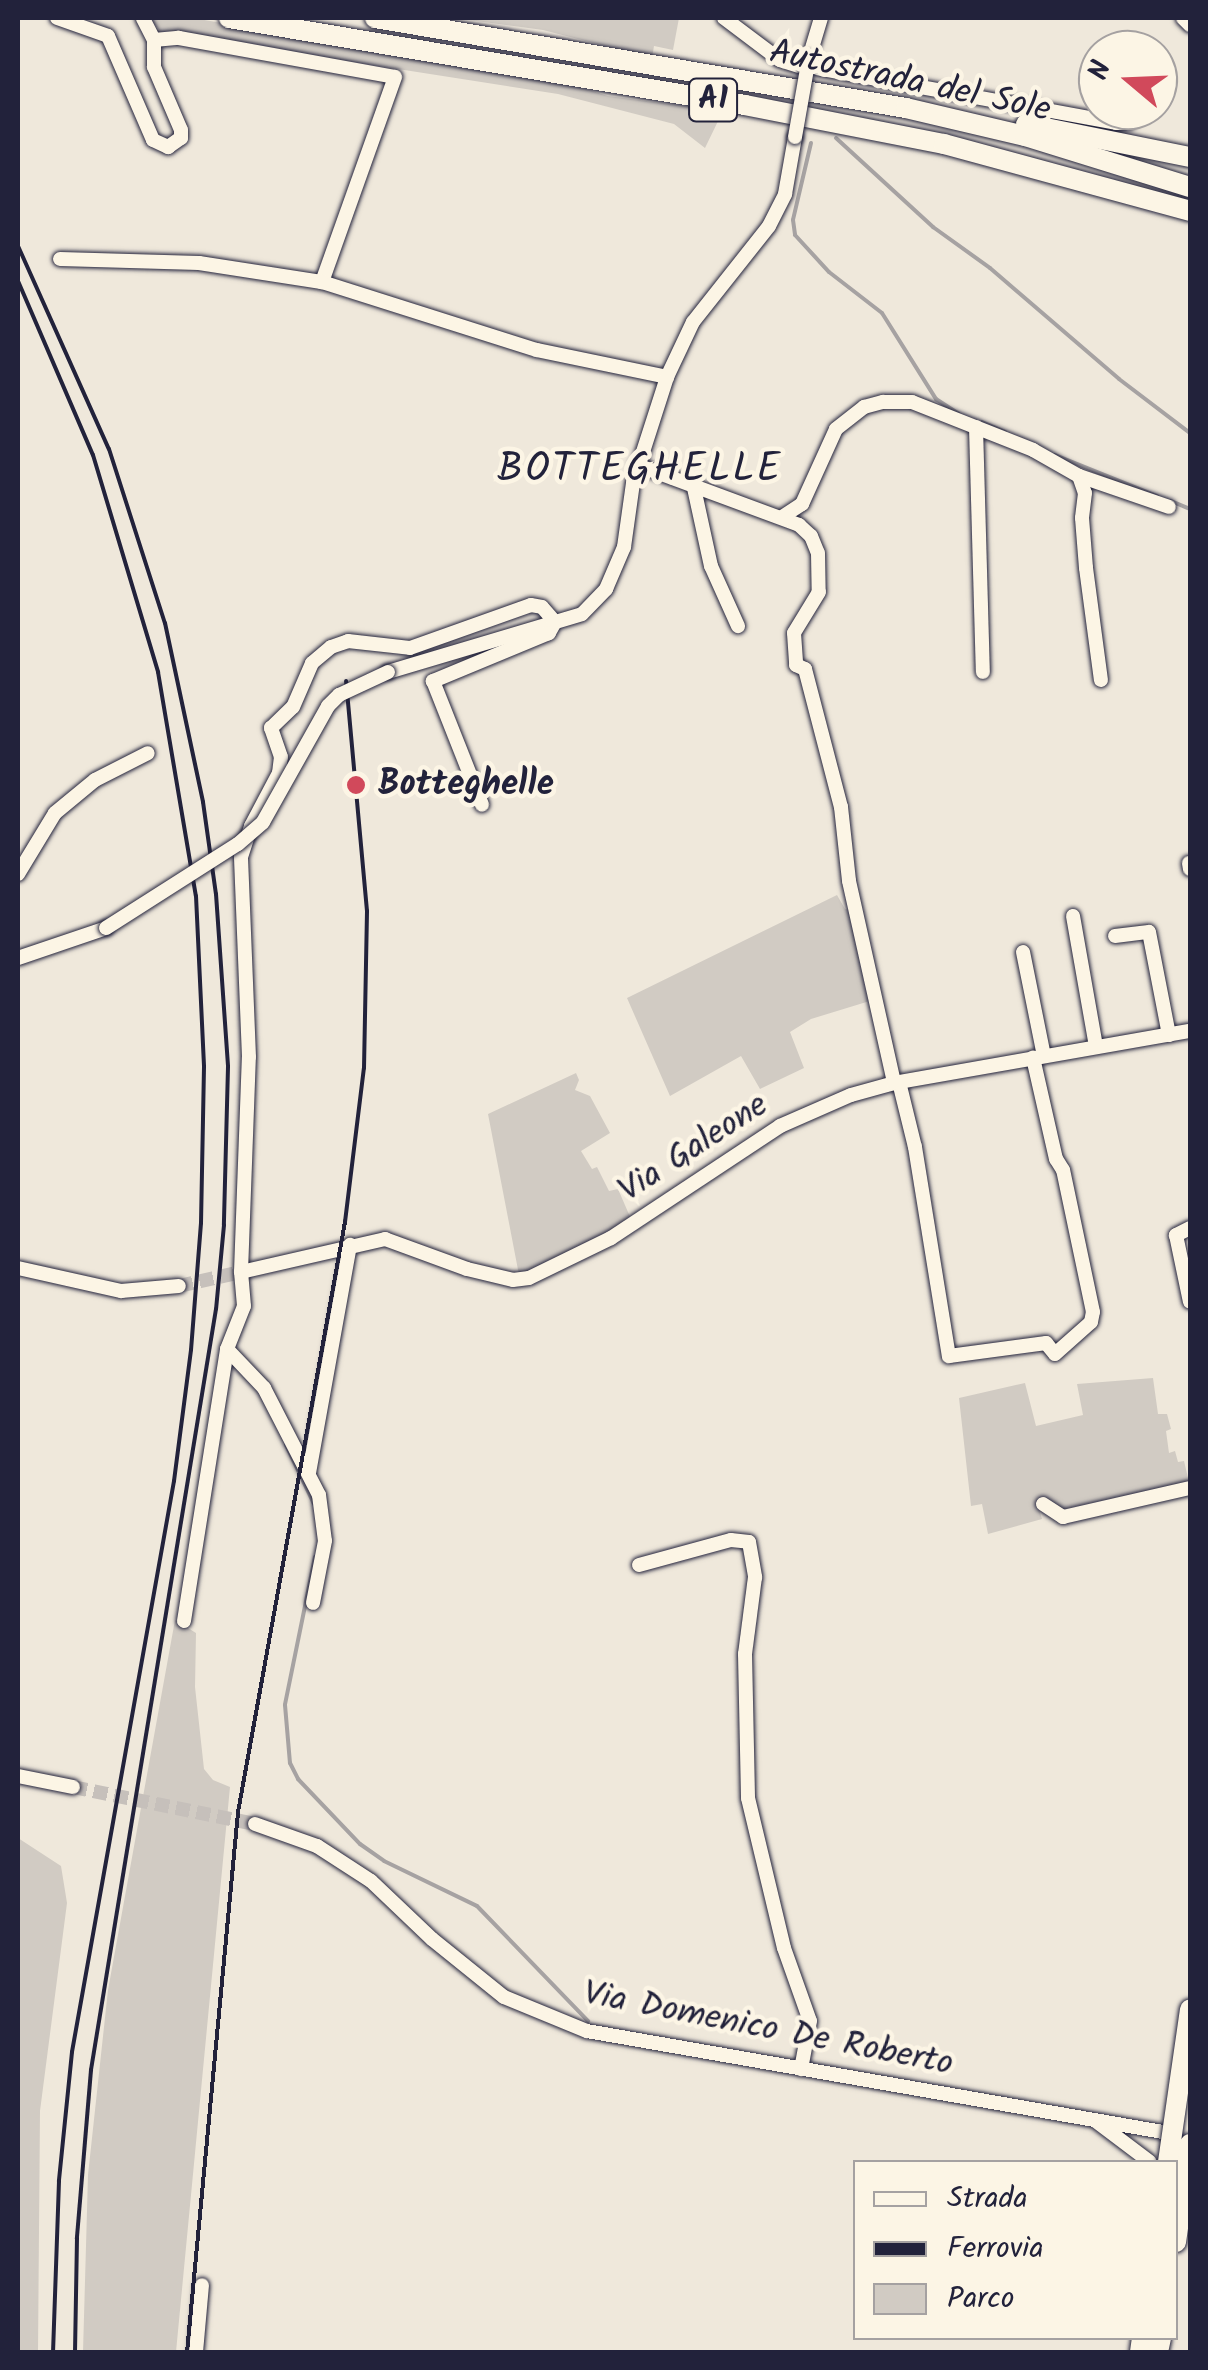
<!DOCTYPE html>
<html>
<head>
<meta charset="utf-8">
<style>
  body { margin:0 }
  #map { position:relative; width:1208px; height:2370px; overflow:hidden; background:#efe8db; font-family:Kalam,sans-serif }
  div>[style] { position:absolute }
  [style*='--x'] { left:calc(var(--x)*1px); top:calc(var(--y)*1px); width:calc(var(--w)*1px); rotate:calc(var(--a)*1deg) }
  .green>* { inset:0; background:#d1cbc3 }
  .stream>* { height:4px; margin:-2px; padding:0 2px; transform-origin:2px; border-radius:2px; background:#a6a2a2 }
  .minor-tunnel>* { height:14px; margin-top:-7px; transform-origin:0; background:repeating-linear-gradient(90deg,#c6c0bb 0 14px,transparent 0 21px) }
  .roads { filter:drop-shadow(0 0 2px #22223b) drop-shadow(0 0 2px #22223b) }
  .minor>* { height:14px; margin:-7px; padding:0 7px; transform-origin:7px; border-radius:7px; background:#fcf5e5 }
  .highway>* { height:20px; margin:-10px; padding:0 10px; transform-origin:10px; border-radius:10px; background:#fcf5e5 }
  .rail>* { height:4px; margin:-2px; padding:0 2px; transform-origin:2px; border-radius:2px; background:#22223b }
  .bridges { filter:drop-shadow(0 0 2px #22223b) drop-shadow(0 0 2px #22223b) }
  .minor-bridge>* { height:14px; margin:-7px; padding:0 7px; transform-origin:7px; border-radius:7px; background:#fcf5e5 }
  .highway-bridge>* { height:20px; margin:-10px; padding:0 10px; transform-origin:10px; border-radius:10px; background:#fcf5e5 }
  .dots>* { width:28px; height:28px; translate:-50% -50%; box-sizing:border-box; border:5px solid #fcf5e5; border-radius:50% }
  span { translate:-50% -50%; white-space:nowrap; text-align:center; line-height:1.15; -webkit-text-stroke:9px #fcf5e5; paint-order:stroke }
  .shield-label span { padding:2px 8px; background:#fcf5e5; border:2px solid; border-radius:8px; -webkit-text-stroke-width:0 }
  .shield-label { font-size:32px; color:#22223b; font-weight:700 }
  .street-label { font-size:35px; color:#22223b }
  .poi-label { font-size:35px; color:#22223b; font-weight:700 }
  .left { translate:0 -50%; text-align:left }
  .quarter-label { font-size:40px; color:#22223b; letter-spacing:2.5px }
  .frame { position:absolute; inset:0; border:20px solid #22223b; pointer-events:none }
  .legend { position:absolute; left:853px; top:2160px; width:325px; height:180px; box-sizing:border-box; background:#fcf5e5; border:2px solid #a5a1a1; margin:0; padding:12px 18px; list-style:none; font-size:30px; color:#22223b }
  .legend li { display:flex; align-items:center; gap:20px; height:50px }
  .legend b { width:50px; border:2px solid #a5a1a1 }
  .north { position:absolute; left:1078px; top:30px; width:100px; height:100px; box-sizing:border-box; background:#fcf5e5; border:2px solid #a5a1a1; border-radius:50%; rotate:289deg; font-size:28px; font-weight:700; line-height:40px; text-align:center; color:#22223b }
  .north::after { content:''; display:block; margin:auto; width:35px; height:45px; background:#d1495b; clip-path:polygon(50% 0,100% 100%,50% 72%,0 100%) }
</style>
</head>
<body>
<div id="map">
  <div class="green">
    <div style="clip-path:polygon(149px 18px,193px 18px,570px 84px,608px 96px,722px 111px,721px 115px,705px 148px,674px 124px,558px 94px,161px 32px)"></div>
    <div style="clip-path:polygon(454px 18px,679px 18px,673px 50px,654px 46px,652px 58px,543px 30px)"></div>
    <div style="clip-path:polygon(837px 895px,845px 909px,852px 910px,873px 1000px,811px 1019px,790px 1032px,804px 1068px,760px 1089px,741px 1056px,670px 1096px,627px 998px)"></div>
    <div style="clip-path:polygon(576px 1073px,579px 1080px,575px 1090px,590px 1096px,610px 1133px,581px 1151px,592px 1169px,597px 1167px,609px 1191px,618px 1189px,631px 1219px,603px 1237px,519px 1275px,488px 1114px)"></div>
    <div style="clip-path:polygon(1153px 1378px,1158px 1414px,1167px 1414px,1171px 1429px,1166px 1431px,1169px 1453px,1175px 1451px,1178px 1462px,1184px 1461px,1189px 1482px,1059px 1510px,1037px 1503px,1042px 1519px,988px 1534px,982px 1504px,971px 1506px,959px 1398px,1025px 1383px,1036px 1426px,1083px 1415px,1077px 1384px)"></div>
    <div style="clip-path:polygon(175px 1620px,196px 1633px,195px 1687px,204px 1769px,213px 1780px,230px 1787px,176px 2352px,83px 2352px,88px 2175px,108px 1990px)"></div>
    <div style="clip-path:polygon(18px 1838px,61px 1866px,67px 1903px,40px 2111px,38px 2352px,18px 2352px)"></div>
  </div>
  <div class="stream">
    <div style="--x:836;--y:138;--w:132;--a:42.5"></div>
    <div style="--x:933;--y:227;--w:70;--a:35.7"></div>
    <div style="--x:990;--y:268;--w:170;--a:40.7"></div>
    <div style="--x:1119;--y:379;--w:89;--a:37.3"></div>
    <div style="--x:811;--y:143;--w:79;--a:103.2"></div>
    <div style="--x:793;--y:220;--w:15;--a:82"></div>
    <div style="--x:795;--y:235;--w:50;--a:47.4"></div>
    <div style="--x:829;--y:272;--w:67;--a:37.7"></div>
    <div style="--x:882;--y:313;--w:102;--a:57.9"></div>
    <div style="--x:936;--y:399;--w:27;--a:33"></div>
    <div style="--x:982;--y:422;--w:25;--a:23"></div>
    <div style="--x:1055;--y:455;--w:110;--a:21.9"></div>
    <div style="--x:1171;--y:501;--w:21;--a:23"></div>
    <div style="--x:286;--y:1445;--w:65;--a:64.6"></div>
    <div style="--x:315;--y:1557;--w:151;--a:101.5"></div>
    <div style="--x:285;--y:1705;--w:58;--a:85.1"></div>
    <div style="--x:290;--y:1763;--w:18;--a:63"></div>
    <div style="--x:298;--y:1779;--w:90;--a:46.4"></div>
    <div style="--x:360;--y:1844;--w:29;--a:35"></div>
    <div style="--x:384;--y:1861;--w:103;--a:25.8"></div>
    <div style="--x:477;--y:1906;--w:160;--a:46"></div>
  </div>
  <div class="minor-tunnel">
    <div style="--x:179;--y:1286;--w:64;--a:-12.7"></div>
    <div style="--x:73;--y:1787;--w:186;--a:11.5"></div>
  </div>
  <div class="roads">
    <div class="minor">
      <div style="--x:57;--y:18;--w:54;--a:19.4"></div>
      <div style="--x:108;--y:36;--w:113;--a:66.6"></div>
      <div style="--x:153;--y:140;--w:17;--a:25"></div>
      <div style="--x:168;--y:147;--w:16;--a:-35"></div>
      <div style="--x:181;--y:138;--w:8;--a:-90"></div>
      <div style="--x:181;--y:130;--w:69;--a:-113.2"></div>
      <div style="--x:154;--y:67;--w:27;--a:-90"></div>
      <div style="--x:154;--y:40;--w:25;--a:-117"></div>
      <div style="--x:724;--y:18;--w:70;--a:36.9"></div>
      <div style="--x:780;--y:60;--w:20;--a:18"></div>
      <div style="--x:1183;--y:18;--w:10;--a:45"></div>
      <div style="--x:154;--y:40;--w:25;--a:-5"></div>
      <div style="--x:179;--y:38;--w:219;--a:10.2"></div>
      <div style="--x:395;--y:77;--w:218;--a:109.6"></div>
      <div style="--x:322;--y:282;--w:225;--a:17.6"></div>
      <div style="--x:537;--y:350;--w:133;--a:11.7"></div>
      <div style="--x:809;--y:58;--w:42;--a:-73.3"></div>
      <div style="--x:817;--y:68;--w:304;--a:10.4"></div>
      <div style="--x:1116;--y:123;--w:13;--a:-4"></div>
      <div style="--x:1129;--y:122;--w:21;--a:-35"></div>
      <div style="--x:60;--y:259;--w:139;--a:1.6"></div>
      <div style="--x:199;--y:263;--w:124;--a:8.8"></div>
      <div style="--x:976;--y:427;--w:245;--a:88.4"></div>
      <div style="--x:637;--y:465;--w:173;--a:20.3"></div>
      <div style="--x:799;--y:525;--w:16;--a:43"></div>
      <div style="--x:811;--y:536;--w:18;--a:68"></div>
      <div style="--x:818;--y:553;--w:39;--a:89"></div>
      <div style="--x:819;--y:592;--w:48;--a:121.4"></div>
      <div style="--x:794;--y:633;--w:32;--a:86"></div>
      <div style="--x:796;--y:665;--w:10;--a:24"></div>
      <div style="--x:805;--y:669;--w:143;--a:75.4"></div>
      <div style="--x:841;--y:807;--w:74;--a:83.8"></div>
      <div style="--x:849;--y:881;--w:207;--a:77.4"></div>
      <div style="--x:1079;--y:476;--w:95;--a:19"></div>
      <div style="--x:694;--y:488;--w:80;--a:77.7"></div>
      <div style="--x:711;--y:566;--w:66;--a:65.8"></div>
      <div style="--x:782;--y:517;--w:24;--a:-33"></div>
      <div style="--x:802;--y:504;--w:82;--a:-65.6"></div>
      <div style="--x:836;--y:429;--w:36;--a:-38"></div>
      <div style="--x:864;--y:407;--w:20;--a:-15"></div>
      <div style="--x:883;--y:402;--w:29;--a:0"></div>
      <div style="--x:912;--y:402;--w:130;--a:21.6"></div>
      <div style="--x:1033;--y:450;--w:53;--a:29.5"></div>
      <div style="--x:1079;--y:476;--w:18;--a:71"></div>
      <div style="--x:1085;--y:493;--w:25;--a:97"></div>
      <div style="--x:1082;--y:518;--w:50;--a:85.4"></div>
      <div style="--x:1086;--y:568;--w:113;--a:82.4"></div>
      <div style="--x:388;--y:672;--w:202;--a:-16.6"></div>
      <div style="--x:582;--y:614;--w:35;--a:-46"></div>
      <div style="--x:606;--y:589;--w:46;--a:-66.8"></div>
      <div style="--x:624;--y:547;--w:65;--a:-82"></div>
      <div style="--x:633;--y:483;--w:111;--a:-72.2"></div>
      <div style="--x:667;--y:377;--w:61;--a:-64.7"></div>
      <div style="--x:693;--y:322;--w:122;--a:-51.6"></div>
      <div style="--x:769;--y:226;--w:36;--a:-63"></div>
      <div style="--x:785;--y:194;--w:58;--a:-80"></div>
      <div style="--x:1189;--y:863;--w:6;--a:81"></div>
      <div style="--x:18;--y:874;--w:71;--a:-58.8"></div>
      <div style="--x:55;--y:813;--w:52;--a:-39.5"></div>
      <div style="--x:95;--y:780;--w:59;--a:-27"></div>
      <div style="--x:1073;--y:916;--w:133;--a:80"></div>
      <div style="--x:1115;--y:936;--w:34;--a:-7"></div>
      <div style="--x:1149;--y:932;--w:105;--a:79"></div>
      <div style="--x:1023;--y:952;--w:106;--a:78.6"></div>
      <div style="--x:18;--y:958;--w:93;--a:-18.8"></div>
      <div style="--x:899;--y:1082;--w:67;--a:76.2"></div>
      <div style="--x:915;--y:1147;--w:212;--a:80.8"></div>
      <div style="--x:949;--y:1356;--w:98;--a:-7.6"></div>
      <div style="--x:1046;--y:1343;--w:14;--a:51"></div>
      <div style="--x:1055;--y:1354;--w:48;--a:-41.6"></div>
      <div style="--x:1091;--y:1322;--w:10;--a:-79"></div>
      <div style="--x:1093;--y:1312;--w:145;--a:-101.9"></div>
      <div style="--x:1063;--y:1170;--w:13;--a:-122"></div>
      <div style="--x:1056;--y:1159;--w:104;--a:-102.8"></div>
      <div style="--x:1190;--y:1228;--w:16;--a:153"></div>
      <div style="--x:1176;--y:1235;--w:68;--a:78.2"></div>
      <div style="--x:18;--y:1268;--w:106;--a:12.6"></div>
      <div style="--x:121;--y:1291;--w:58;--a:-4.9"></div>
      <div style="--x:241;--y:1272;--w:148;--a:-12.9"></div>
      <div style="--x:385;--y:1239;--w:87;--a:20.1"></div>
      <div style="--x:467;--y:1269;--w:47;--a:13.4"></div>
      <div style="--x:513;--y:1280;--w:16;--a:-7"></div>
      <div style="--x:529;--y:1278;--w:91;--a:-26"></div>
      <div style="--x:611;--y:1238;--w:203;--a:-33.5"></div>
      <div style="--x:780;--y:1126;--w:77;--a:-23.6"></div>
      <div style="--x:851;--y:1095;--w:45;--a:-15.6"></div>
      <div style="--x:894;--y:1083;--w:301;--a:-10"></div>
      <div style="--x:227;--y:1349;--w:54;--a:46.5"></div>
      <div style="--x:264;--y:1388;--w:120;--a:62.8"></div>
      <div style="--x:319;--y:1495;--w:46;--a:82.6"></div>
      <div style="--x:325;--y:1541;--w:63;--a:101"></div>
      <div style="--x:309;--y:1473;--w:232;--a:-79.8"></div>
      <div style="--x:1043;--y:1504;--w:24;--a:33"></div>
      <div style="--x:1063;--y:1517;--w:130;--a:-12.9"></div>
      <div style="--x:639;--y:1565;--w:95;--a:-15.2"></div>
      <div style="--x:731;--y:1540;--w:18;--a:6"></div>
      <div style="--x:749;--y:1542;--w:36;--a:80"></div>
      <div style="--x:755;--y:1577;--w:78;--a:97.4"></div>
      <div style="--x:745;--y:1654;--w:144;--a:88.8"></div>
      <div style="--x:748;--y:1798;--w:154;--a:76.5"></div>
      <div style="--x:784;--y:1948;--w:77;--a:70.4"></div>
      <div style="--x:810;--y:2021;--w:49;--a:100.6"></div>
      <div style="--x:184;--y:1621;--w:275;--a:-81"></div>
      <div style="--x:227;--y:1349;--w:46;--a:-68.4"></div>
      <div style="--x:244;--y:1306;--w:34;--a:-95"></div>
      <div style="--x:241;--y:1272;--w:215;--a:-87.9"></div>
      <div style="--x:249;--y:1057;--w:200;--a:-92.3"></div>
      <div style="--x:241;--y:857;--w:33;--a:-72"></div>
      <div style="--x:251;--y:826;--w:60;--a:-62.2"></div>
      <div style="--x:279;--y:773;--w:16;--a:-83"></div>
      <div style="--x:281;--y:757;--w:31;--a:-109"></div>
      <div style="--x:271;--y:728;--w:30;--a:-44"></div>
      <div style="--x:293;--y:707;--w:48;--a:-66.6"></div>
      <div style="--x:312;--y:663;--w:25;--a:-40"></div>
      <div style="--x:331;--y:647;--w:18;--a:-19"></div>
      <div style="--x:348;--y:641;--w:62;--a:6.4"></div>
      <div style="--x:410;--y:648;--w:128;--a:-19.6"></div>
      <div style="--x:531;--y:605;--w:11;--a:10"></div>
      <div style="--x:542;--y:607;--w:20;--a:49"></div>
      <div style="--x:555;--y:622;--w:13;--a:119"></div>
      <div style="--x:549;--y:633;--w:126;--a:157.5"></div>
      <div style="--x:433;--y:681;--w:133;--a:68.4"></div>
      <div style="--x:18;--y:1776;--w:56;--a:11.3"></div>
      <div style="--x:255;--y:1824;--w:66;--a:19.5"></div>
      <div style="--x:317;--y:1846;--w:64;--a:32.9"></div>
      <div style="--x:371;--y:1881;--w:84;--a:43.6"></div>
      <div style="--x:432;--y:1939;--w:92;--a:38.9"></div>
      <div style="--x:504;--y:1997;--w:90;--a:22.3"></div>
      <div style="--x:587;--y:2031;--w:602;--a:9.95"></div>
      <div style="--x:1097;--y:2122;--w:66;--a:37"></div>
      <div style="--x:1182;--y:2143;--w:60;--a:-82.3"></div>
      <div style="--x:196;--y:2352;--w:67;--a:-84.9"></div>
    </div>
    <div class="highway">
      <div style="--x:229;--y:18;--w:523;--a:9.57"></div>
      <div style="--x:745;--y:105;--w:203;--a:11.1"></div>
      <div style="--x:944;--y:144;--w:255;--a:15.2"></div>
      <div style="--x:375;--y:18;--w:539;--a:9.62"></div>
      <div style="--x:906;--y:108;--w:122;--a:13.2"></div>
      <div style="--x:1025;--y:136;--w:173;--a:17.2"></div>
      <div style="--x:1026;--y:124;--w:167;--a:11.4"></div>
      <div style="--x:1140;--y:2352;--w:14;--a:-82"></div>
      <div style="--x:1158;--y:2352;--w:14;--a:-78"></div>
    </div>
  </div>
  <div class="rail">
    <div style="--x:18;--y:246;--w:222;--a:65.9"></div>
    <div style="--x:109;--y:449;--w:183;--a:72.2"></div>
    <div style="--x:165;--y:623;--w:183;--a:78"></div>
    <div style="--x:203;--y:802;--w:93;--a:82"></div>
    <div style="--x:216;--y:894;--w:173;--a:86"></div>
    <div style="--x:228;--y:1067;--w:158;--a:91.5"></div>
    <div style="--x:224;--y:1225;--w:84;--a:95.4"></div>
    <div style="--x:216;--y:1309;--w:771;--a:99.33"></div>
    <div style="--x:91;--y:2070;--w:169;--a:94.8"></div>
    <div style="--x:77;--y:2238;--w:114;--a:91"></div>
    <div style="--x:18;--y:281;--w:189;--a:66.7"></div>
    <div style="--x:93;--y:455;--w:227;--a:73.3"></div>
    <div style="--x:158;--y:672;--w:227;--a:80.4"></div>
    <div style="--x:196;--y:896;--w:171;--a:87.3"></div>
    <div style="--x:204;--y:1067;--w:156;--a:91.1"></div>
    <div style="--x:201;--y:1223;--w:127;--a:94.5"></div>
    <div style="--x:191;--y:1350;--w:132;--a:97.4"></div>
    <div style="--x:174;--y:1481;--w:580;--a:100.13"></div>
    <div style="--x:72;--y:2052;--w:130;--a:95.8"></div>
    <div style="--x:59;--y:2181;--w:171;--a:92"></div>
    <div style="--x:187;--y:2352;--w:542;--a:-84.6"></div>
    <div style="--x:238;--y:1812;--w:600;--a:-79.72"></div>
    <div style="--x:345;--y:1222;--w:155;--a:-83"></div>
    <div style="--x:364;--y:1068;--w:157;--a:-88.9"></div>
    <div style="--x:367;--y:911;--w:231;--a:-95.2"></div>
  </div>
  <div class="bridges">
    <div class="minor-bridge">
      <div style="--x:795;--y:137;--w:80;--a:-80"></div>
      <div style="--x:106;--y:928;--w:156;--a:-32.5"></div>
      <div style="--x:238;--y:844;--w:33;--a:-41"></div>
      <div style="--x:263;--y:822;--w:133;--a:-60.7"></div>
      <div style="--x:328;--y:706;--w:16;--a:-45"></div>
      <div style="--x:339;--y:695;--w:54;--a:-25.1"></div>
    </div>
    <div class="highway-bridge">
      <div style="--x:1168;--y:2162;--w:154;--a:-81.8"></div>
      <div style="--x:1176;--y:2242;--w:99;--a:-81.9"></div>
    </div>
  </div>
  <div class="dots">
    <div style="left:356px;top:785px;background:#d1495b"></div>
  </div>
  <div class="shield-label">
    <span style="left:713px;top:100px">A1</span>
  </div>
  <div class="street-label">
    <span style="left:910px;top:82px;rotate:12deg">Autostrada del Sole</span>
    <span style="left:694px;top:1149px;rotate:-33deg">Via Galeone</span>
    <span style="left:768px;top:2030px;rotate:11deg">Via Domenico De Roberto</span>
  </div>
  <div class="poi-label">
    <span class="left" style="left:378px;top:785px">Botteghelle</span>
  </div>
  <div class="quarter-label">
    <span style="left:640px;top:470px">BOTTEGHELLE</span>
  </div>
  <div class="frame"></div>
  <ul class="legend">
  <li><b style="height:12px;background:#fcf5e5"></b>Strada</li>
  <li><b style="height:12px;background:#22223b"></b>Ferrovia</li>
  <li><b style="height:28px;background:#d1cbc3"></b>Parco</li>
  </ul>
  <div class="north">N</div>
</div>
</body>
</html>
